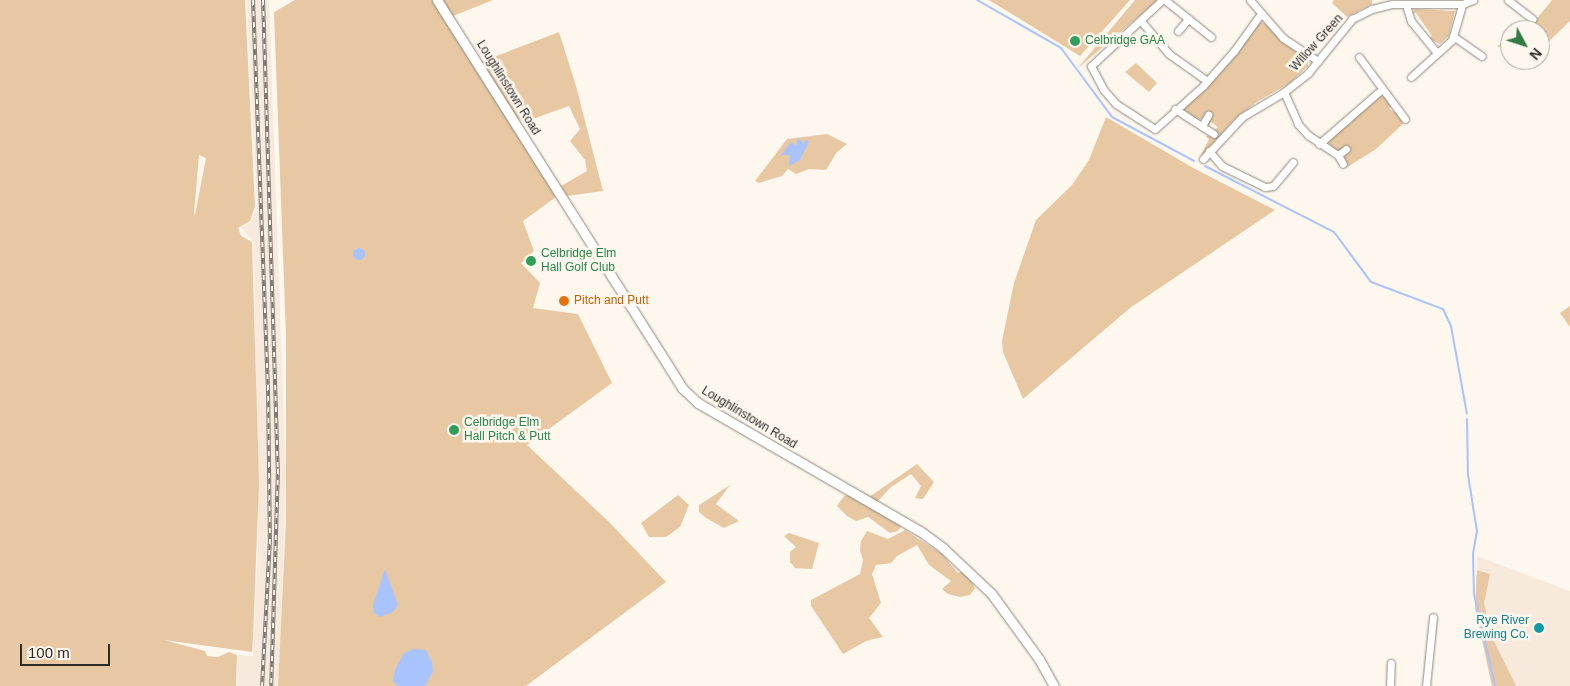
<!DOCTYPE html>
<html>
<head>
<meta charset="utf-8">
<style>
  body { margin:0 }
  #map { position:relative; width:1570px; height:686px; overflow:hidden; background:#fef7ee; font-family:Helvetica,sans-serif }
  div>[style] { position:absolute }
  [style*='--x'] { left:calc(var(--x)*1px); top:calc(var(--y)*1px); width:calc(var(--w)*1px); rotate:calc(var(--a)*1deg) }
  .built>* { inset:0; background:#f7eadc }
  .green>* { inset:0; background:#e7c8a3 }
  .water>* { inset:0; background:#a8c3fe }
  .round { border-radius:50% }
  .stream>* { height:2px; margin:-1px; padding:0 1px; transform-origin:1px; border-radius:1px; background:#a8c3fe }
  .roads { filter:drop-shadow(0 0 1px #8c867e) drop-shadow(0 0 1px #8c867e) }
  .minor>* { height:7px; margin:-3.5px; padding:0 3.5px; transform-origin:3.5px; border-radius:3.5px; background:#fff }
  .tertiary>* { height:9px; margin:-4.5px; padding:0 4.5px; transform-origin:4.5px; border-radius:4.5px; background:#fff }
  .rail>* { height:4px; margin-top:-2px; transform-origin:0; background:repeating-linear-gradient(90deg,#fef7ee 0 5.5px,#7c7973 0 11px); box-sizing:border-box; border-block:1px solid #7c7973 }
  .dots>* { width:14px; height:14px; translate:-50% -50%; box-sizing:border-box; border:2px solid #fef7ee; border-radius:50% }
  span { translate:-50% -50%; white-space:nowrap; text-align:center; line-height:1.15; -webkit-text-stroke:5px #fef7ee; paint-order:stroke }
  .leisure-label { font-size:12px; color:#27864d }
  .left { translate:0 -50%; text-align:left }
  .street-label { font-size:12px; color:#2d2b27 }
  .food-label { font-size:12px; color:#c56008 }
  .culture-label { font-size:12px; color:#0d838f }
  .right { translate:-100% -50%; text-align:right }
  .north { position:absolute; left:1500px; top:20px; width:50px; height:50px; box-sizing:border-box; background:#fef7ee; border:1px solid #aaa59e; border-radius:50%; rotate:130deg; font-size:14px; font-weight:700; line-height:20px; text-align:center; color:#2d2b27 }
  .north::after { content:''; display:block; margin:auto; width:18px; height:22px; background:#327b48; clip-path:polygon(50% 0,100% 100%,50% 72%,0 100%) }
  .scale { position:absolute; left:20px; top:644px; width:90px; height:22px; box-sizing:border-box; border:2px solid #2d2b27; border-top:0; padding-left:6px; font-size:15px; line-height:18px; white-space:nowrap; color:#2d2b27; -webkit-text-stroke:4px #fef7ee; paint-order:stroke }
</style>
</head>
<body>
<div id="map">
  <div class="built">
    <div style="clip-path:polygon(247px 0,269px 0,286px 478px,279px 686px,237px 686px,238px 655px,253px 656px,258px 546px,254px 243px,241px 227px,251px 222px,257px 206px)"></div>
    <div style="clip-path:polygon(1477px 556px,1570px 591px,1570px 686px,1492px 686px,1475px 608px)"></div>
  </div>
  <div class="green">
    <div style="clip-path:polygon(evenodd,0 0,245px 0,255px 206px,250px 221px,238px 228px,241px 236px,252px 242px,259px 483px,253px 639px,252px 652px,164px 640px,205px 651px,207px 656px,218px 657px,229px 652px,237px 655px,236px 686px,0 686px,0 0,199px 155px,206px 158px,195px 215px,194px 214px,199px 155px)"></div>
    <div style="clip-path:polygon(295px 0,432px 0,556px 197px,523px 221px,534px 251px,521px 263px,540px 283px,533px 308px,578px 314px,612px 383px,527px 445px,609px 522px,666px 582px,526px 686px,278px 686px,286px 520px,286px 336px,274px 12px)"></div>
    <div style="clip-path:polygon(443px 0,493px 0,453px 16px)"></div>
    <div style="clip-path:polygon(989px 0,1130px 0,1080px 56px)"></div>
    <div style="clip-path:polygon(1135px 0,1158px 0,1077px 69px)"></div>
    <div style="clip-path:polygon(1334px 0,1372px 0,1372px 4px,1347px 17px,1332px 3px)"></div>
    <div style="clip-path:polygon(1552px 0,1570px 0,1570px 21px,1545px 45px,1540px 46px,1540px 30px,1516px 30px,1535px 21px)"></div>
    <div style="clip-path:polygon(1415px 9px,1455px 11px,1449px 36px,1440px 44px,1429px 39px,1432px 36px,1416px 13px,1412px 14px)"></div>
    <div style="clip-path:polygon(1258px 22px,1264px 23px,1308px 58px,1308px 66px,1290px 83px,1258px 101px,1237px 117px,1200px 157px,1209px 139px,1206px 137px,1218px 127px,1211px 122px,1208px 126px,1203px 118px,1197px 120px,1182px 108px)"></div>
    <div style="clip-path:polygon(559px 32px,576px 86px,603px 191px,567px 196px,561px 186px,587px 171px,585px 160px,570px 141px,580px 129px,569px 106px,524px 122px,513px 115px,481px 62px)"></div>
    <div style="clip-path:polygon(1510px 35px,1510px 49px,1497px 47px,1507px 38px)"></div>
    <div style="clip-path:polygon(1136px 63px,1157px 83px,1149px 92px,1125px 72px)"></div>
    <div style="clip-path:polygon(1379px 96px,1385px 97px,1391px 106px,1389px 109px,1400px 115px,1403px 124px,1376px 149px,1346px 168px,1343px 159px,1347px 152px,1335px 151px,1327px 141px,1340px 125px,1351px 124px,1354px 117px)"></div>
    <div style="clip-path:polygon(1106px 117px,1195px 169px,1275px 210px,1130px 308px,1023px 399px,1003px 352px,1002px 341px,1014px 283px,1036px 220px,1072px 185px,1089px 160px)"></div>
    <div style="clip-path:polygon(827px 134px,847px 144px,837px 152px,826px 170px,809px 169px,796px 174px,788px 169px,782px 176px,759px 183px,755px 181px,787px 139px)"></div>
    <div style="clip-path:polygon(1570px 306px,1570px 327px,1560px 313px)"></div>
    <div style="clip-path:polygon(917px 464px,934px 482px,923px 499px,915px 498px,921px 486px,911px 474px,891px 487px,877px 502px,869px 497px)"></div>
    <div style="clip-path:polygon(730px 485px,716px 504px,739px 521px,724px 528px,706px 518px,699px 512px,699px 505px)"></div>
    <div style="clip-path:polygon(678px 495px,689px 505px,680px 527px,666px 537px,649px 537px,641px 523px)"></div>
    <div style="clip-path:polygon(850px 495px,866px 505px,902px 525px,898px 531px,890px 533px,868px 517px,856px 521px,847px 516px,837px 506px,844px 496px)"></div>
    <div style="clip-path:polygon(905px 530px,942px 554px,958px 573px,965px 571px,975px 588px,970px 595px,960px 597px,948px 594px,942px 589px,951px 581px,929px 565px,917px 545px,897px 556px,891px 563px,876px 565px,872px 574px,881px 603px,869px 618px,883px 637px,866px 641px,843px 654px,811px 606px,811px 600px,860px 574px,863px 560px,860px 550px,861px 541px,867px 531px,888px 539px)"></div>
    <div style="clip-path:polygon(789px 533px,819px 543px,812px 569px,795px 568px,790px 562px,790px 552px,796px 547px,784px 536px)"></div>
    <div style="clip-path:polygon(1477px 570px,1490px 574px,1484px 603px,1492px 637px,1516px 686px,1492px 686px,1475px 608px)"></div>
  </div>
  <div class="water">
    <div style="clip-path:polygon(798px 138px,803px 143px,807px 140px,809px 142px,800px 160px,789px 166px,790px 155px,781px 155px,791px 142px,796px 146px)"></div>
    <div class="round" style="left:353px;top:248px;width:12px;height:12px"></div>
    <div style="clip-path:polygon(385px 569px,398px 605px,393px 612px,380px 617px,374px 613px,373px 605px)"></div>
    <div style="clip-path:polygon(413px 649px,426px 650px,432px 662px,433px 672px,425px 686px,398px 686px,393px 681px,395px 670px,404px 653px)"></div>
  </div>
  <div class="stream">
    <div style="--x:977;--y:0;--w:97;--a:29.7"></div>
    <div style="--x:1061;--y:48;--w:86;--a:53.5"></div>
    <div style="--x:1112;--y:117;--w:93;--a:28.2"></div>
    <div style="--x:1205;--y:166;--w:145;--a:27.1"></div>
    <div style="--x:1334;--y:232;--w:62;--a:53.5"></div>
    <div style="--x:1371;--y:282;--w:77;--a:20.6"></div>
    <div style="--x:1443;--y:309;--w:19;--a:65"></div>
    <div style="--x:1451;--y:326;--w:89;--a:79.7"></div>
    <div style="--x:1467;--y:419;--w:56;--a:89"></div>
    <div style="--x:1468;--y:475;--w:57;--a:80.9"></div>
    <div style="--x:1477;--y:531;--w:23;--a:100"></div>
    <div style="--x:1473;--y:554;--w:40;--a:88.6"></div>
    <div style="--x:1474;--y:594;--w:94;--a:77.1"></div>
  </div>
  <div class="roads">
    <div class="minor">
      <div style="--x:1162;--y:0;--w:97;--a:137.1"></div>
      <div style="--x:1091;--y:66;--w:26;--a:62"></div>
      <div style="--x:1103;--y:89;--w:20;--a:49"></div>
      <div style="--x:1116;--y:104;--w:46;--a:32.7"></div>
      <div style="--x:1155;--y:129;--w:64;--a:-41.9"></div>
      <div style="--x:1203;--y:86;--w:47;--a:-48.5"></div>
      <div style="--x:1234;--y:51;--w:44;--a:-54.2"></div>
      <div style="--x:1165;--y:0;--w:59;--a:38.8"></div>
      <div style="--x:1250;--y:0;--w:50;--a:49"></div>
      <div style="--x:1283;--y:38;--w:42;--a:33.3"></div>
      <div style="--x:1508;--y:0;--w:31;--a:38"></div>
      <div style="--x:1406;--y:5;--w:17;--a:73"></div>
      <div style="--x:1411;--y:21;--w:41;--a:50.9"></div>
      <div style="--x:1141;--y:21;--w:43;--a:49.7"></div>
      <div style="--x:1169;--y:54;--w:47;--a:35.4"></div>
      <div style="--x:1178;--y:31;--w:16;--a:-50"></div>
      <div style="--x:1453;--y:36;--w:35;--a:35"></div>
      <div style="--x:1359;--y:57;--w:77;--a:53.4"></div>
      <div style="--x:1411;--y:77;--w:55;--a:-42.1"></div>
      <div style="--x:1452;--y:40;--w:37;--a:-74"></div>
      <div style="--x:1284;--y:92;--w:35;--a:66"></div>
      <div style="--x:1298;--y:124;--w:15;--a:48"></div>
      <div style="--x:1308;--y:135;--w:36;--a:34"></div>
      <div style="--x:1338;--y:155;--w:10;--a:61"></div>
      <div style="--x:1175;--y:109;--w:46;--a:32.7"></div>
      <div style="--x:1202;--y:126;--w:13;--a:-61"></div>
      <div style="--x:1319;--y:144;--w:82;--a:-41.1"></div>
      <div style="--x:1209;--y:151;--w:20;--a:49"></div>
      <div style="--x:1222;--y:166;--w:48;--a:26"></div>
      <div style="--x:1265;--y:187;--w:8;--a:-7"></div>
      <div style="--x:1273;--y:186;--w:31;--a:-50"></div>
      <div style="--x:1338;--y:155;--w:10;--a:-37"></div>
      <div style="--x:1203;--y:159;--w:57;--a:-47.1"></div>
      <div style="--x:1242;--y:117;--w:49;--a:-30.8"></div>
      <div style="--x:1284;--y:92;--w:31;--a:-38"></div>
      <div style="--x:1308;--y:73;--w:70;--a:-50.8"></div>
      <div style="--x:1352;--y:19;--w:22;--a:-27"></div>
      <div style="--x:1372;--y:9;--w:21;--a:-14"></div>
      <div style="--x:1392;--y:4;--w:70;--a:0"></div>
      <div style="--x:1462;--y:4;--w:12;--a:-20"></div>
      <div style="--x:1390;--y:686;--w:23;--a:-88"></div>
      <div style="--x:1426;--y:686;--w:69;--a:-84.2"></div>
    </div>
    <div class="tertiary">
      <div style="--x:437;--y:0;--w:459;--a:57.7"></div>
      <div style="--x:682;--y:388;--w:22;--a:43"></div>
      <div style="--x:698;--y:403;--w:256;--a:30"></div>
      <div style="--x:920;--y:531;--w:29;--a:36"></div>
      <div style="--x:943;--y:548;--w:66;--a:43.2"></div>
      <div style="--x:991;--y:593;--w:82;--a:54"></div>
      <div style="--x:1039;--y:659;--w:31;--a:61"></div>
    </div>
  </div>
  <div class="rail">
    <div style="--x:253;--y:0;--w:385;--a:87.8"></div>
    <div style="--x:268;--y:385;--w:154;--a:89.3"></div>
    <div style="--x:270;--y:539;--w:147;--a:93.1"></div>
    <div style="--x:263;--y:0;--w:469;--a:88.2"></div>
    <div style="--x:278;--y:469;--w:217;--a:91.8"></div>
  </div>
  <div class="dots">
    <div style="left:1075px;top:41px;background:#2e9e5b"></div>
    <div style="left:531px;top:261px;background:#2e9e5b"></div>
    <div style="left:564px;top:301px;background:#e8710a"></div>
    <div style="left:454px;top:430px;background:#2e9e5b"></div>
    <div style="left:1539px;top:628px;background:#0f9aa8"></div>
  </div>
  <div class="leisure-label">
    <span class="left" style="left:1085px;top:41px">Celbridge GAA</span>
    <span class="left" style="left:541px;top:261px">Celbridge Elm<br>Hall Golf Club</span>
    <span class="left" style="left:464px;top:430px">Celbridge Elm<br>Hall Pitch &amp; Putt</span>
  </div>
  <div class="street-label">
    <span style="left:1317px;top:43px;rotate:-48deg">Willow Green</span>
    <span style="left:508px;top:88px;rotate:58deg">Loughlinstown Road</span>
    <span style="left:749px;top:418px;rotate:31deg">Loughlinstown Road</span>
  </div>
  <div class="food-label">
    <span class="left" style="left:574px;top:301px">Pitch and Putt</span>
  </div>
  <div class="culture-label">
    <span class="right" style="left:1529px;top:628px">Rye River<br>Brewing Co.</span>
  </div>
  <div class="north">N</div>
  <div class="scale">100 m</div>
</div>
</body>
</html>
